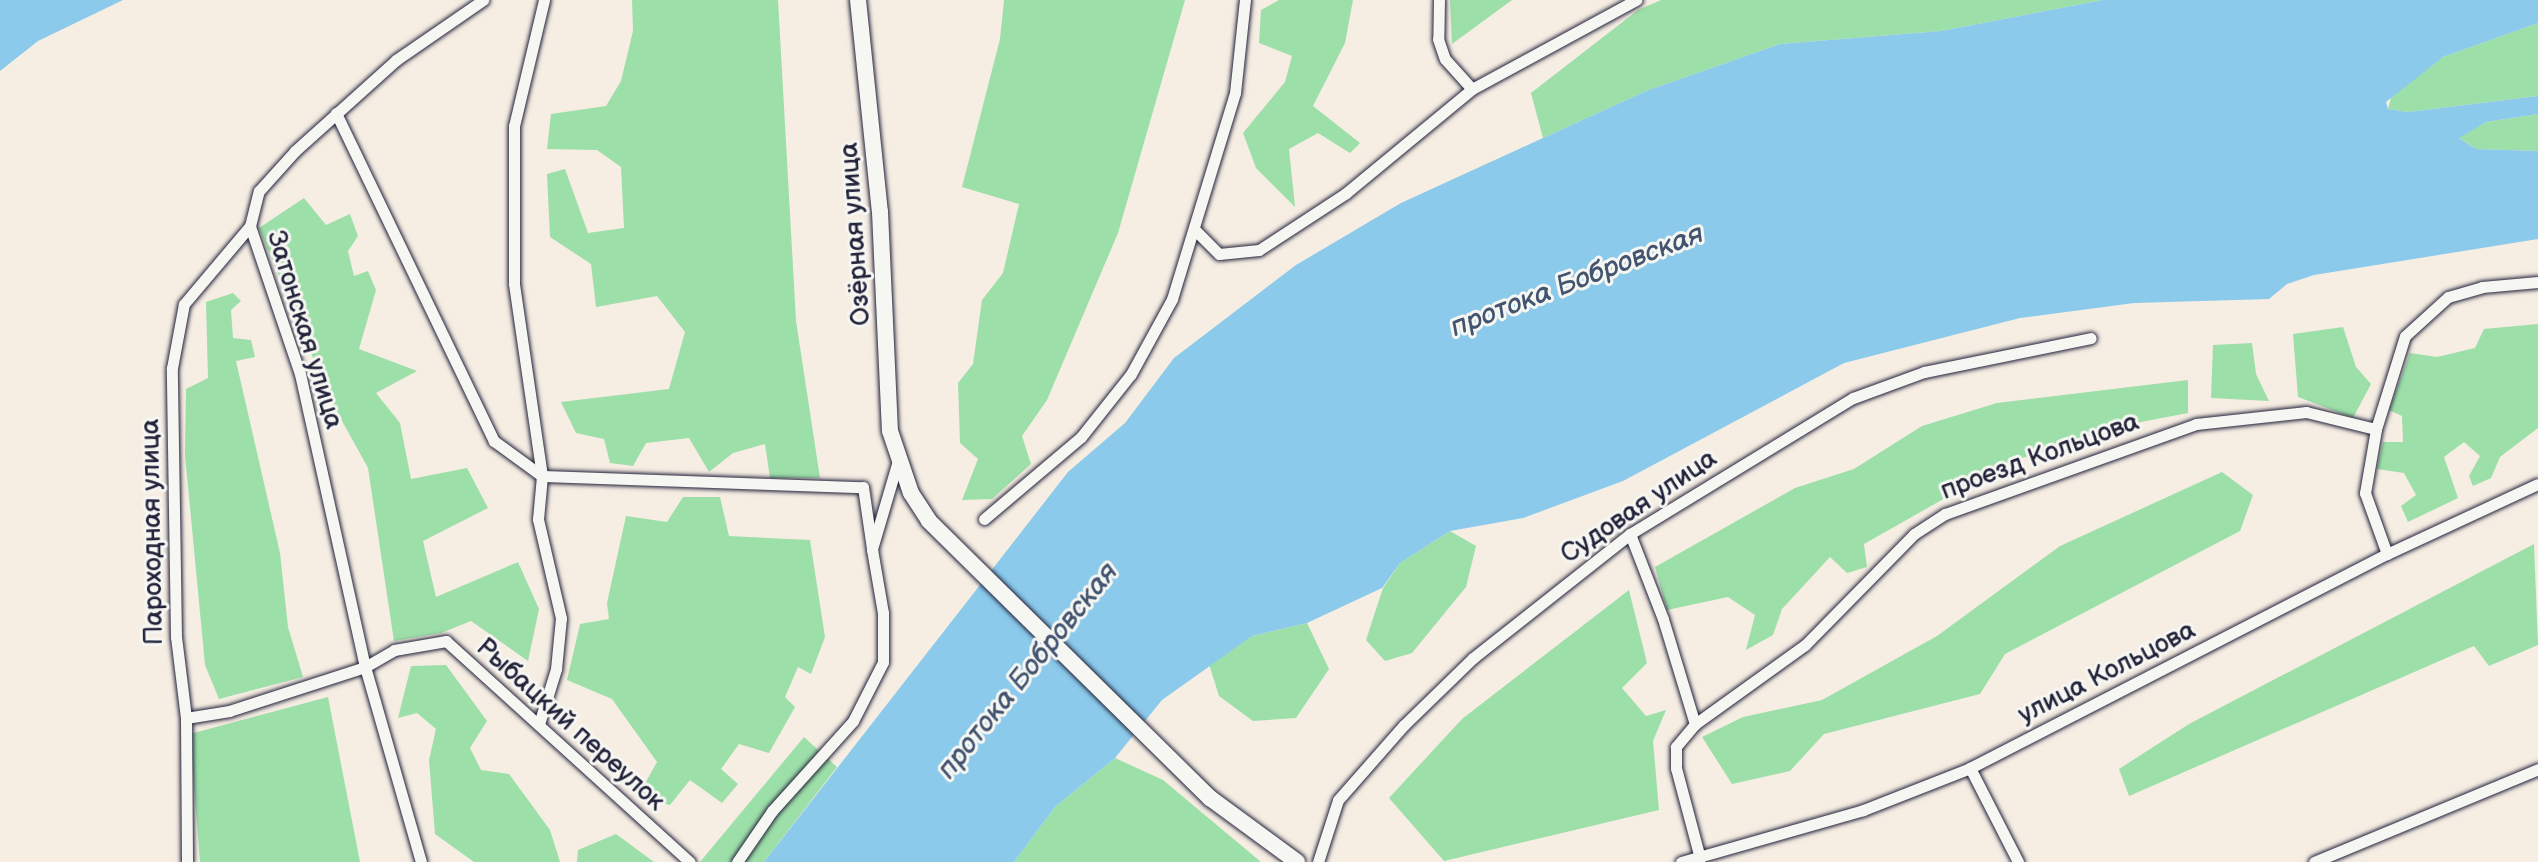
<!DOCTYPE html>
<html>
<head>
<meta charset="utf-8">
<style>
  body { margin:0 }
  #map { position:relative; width:2538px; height:862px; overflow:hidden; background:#f6ede3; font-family:"Balsamiq Sans",sans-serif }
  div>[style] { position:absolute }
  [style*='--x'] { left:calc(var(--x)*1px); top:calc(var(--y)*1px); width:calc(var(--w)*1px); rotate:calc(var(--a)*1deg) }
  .green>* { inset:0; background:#9ddfa9 }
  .water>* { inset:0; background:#8bcaeb }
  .roads { filter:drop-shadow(0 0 2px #22223b) drop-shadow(0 0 2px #22223b) }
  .street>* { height:11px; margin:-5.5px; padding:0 5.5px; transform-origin:5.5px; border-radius:5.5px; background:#f6f6f2 }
  .secondary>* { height:16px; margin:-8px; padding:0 8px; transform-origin:8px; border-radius:8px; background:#f6f6f2 }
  span { translate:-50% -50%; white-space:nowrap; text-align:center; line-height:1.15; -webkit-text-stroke:6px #f6f6f2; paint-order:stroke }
  .street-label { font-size:26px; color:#22223b }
  .water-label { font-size:28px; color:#425470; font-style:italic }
</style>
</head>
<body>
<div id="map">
  <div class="green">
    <div style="clip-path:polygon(632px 0,778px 0,796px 321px,820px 478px,770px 478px,765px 444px,733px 453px,709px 472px,689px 438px,646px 443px,633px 466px,610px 463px,604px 439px,576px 433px,561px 402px,669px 389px,685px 332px,657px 296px,596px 307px,591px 264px,550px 237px,547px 174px,565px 169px,588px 233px,624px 228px,621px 167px,597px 150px,547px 149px,551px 114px,606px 106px,621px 81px,633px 31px)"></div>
    <div style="clip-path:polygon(1004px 0,1185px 0,1118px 233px,1047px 400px,1022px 436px,1031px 464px,992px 499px,962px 500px,978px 459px,960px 443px,958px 383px,973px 364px,982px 300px,1003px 273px,1019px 204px,962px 187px,1000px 39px)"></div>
    <div style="clip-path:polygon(1279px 0,1353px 0,1345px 43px,1313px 106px,1360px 143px,1350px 153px,1318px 133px,1289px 149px,1295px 207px,1256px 168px,1243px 133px,1285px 82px,1292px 56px,1259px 43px,1261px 10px)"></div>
    <div style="clip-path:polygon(1450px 0,1512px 0,1452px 44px)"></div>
    <div style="clip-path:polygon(1661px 0,2103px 0,1941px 31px,1780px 44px,1646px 91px,1543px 138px,1531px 93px,1638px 10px)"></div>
    <div style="clip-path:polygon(2538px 23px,2538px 96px,2408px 112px,2388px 109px,2392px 94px,2443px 57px)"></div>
    <div style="clip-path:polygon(2538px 114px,2538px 151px,2476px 149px,2458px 137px,2486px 122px)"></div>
    <div style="clip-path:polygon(304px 198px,326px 225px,350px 214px,358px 236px,348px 251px,354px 276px,368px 271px,376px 290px,359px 349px,417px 371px,376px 393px,400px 423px,411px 479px,467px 468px,488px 508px,423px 541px,436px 597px,518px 562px,539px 609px,528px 661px,471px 621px,441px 633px,394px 641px,368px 468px,331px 401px,259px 228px)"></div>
    <div style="clip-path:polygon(233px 293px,241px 301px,231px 310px,233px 338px,251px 340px,255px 357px,236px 361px,280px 553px,288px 627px,303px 677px,219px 699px,205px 665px,185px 455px,186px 389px,208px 378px,206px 302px)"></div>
    <div style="clip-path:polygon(2538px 324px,2538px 428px,2500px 457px,2491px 478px,2473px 486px,2469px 476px,2480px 456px,2464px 442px,2444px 457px,2458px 498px,2408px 522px,2401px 506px,2416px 495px,2404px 473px,2377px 469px,2383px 442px,2403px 442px,2402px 416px,2389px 410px,2410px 353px,2437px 357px,2475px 348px,2484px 329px)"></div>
    <div style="clip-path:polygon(2343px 327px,2356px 367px,2371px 384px,2353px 418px,2298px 397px,2293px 334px)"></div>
    <div style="clip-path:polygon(2252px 343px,2256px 374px,2269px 401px,2211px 398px,2213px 345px)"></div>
    <div style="clip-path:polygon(2188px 380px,2188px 413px,2120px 426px,2007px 463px,1864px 544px,1867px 567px,1847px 573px,1830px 557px,1782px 609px,1773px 635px,1746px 650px,1755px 615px,1728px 597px,1667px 610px,1655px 567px,1795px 488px,1854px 469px,1922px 426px,1997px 403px)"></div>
    <div style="clip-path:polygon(2222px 472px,2253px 495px,2240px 531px,2005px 654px,1980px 694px,1824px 734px,1790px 771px,1732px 784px,1702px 737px,1743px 717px,1822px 700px,1937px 636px,2060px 546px)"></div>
    <div style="clip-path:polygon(683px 497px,720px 497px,729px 536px,810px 540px,825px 637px,811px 674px,798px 667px,785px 697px,795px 707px,769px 753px,739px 744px,721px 769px,738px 784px,722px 803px,690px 780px,670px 805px,637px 798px,657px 762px,612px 699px,567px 680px,580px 624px,609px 619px,607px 603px,626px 516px,667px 522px)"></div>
    <div style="clip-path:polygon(1450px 531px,1476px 546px,1466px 587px,1412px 653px,1385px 661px,1366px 640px,1383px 588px,1400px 563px)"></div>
    <div style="clip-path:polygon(2534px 544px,2538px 645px,2489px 666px,2474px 646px,2129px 796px,2119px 769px,2189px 724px)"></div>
    <div style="clip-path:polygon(1629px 590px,1647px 663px,1622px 688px,1646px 716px,1666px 710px,1653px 741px,1659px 810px,1444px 861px,1389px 798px,1462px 719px)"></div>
    <div style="clip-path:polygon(1307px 623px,1329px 669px,1296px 718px,1253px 721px,1219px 696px,1209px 664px,1252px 636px)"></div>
    <div style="clip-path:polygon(446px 665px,487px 721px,470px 748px,481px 770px,509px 774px,550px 830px,560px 862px,474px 862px,435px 834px,429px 760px,436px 729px,417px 713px,398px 718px,411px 666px)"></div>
    <div style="clip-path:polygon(328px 697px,360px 862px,200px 862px,190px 734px)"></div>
    <div style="clip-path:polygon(804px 737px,837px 767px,764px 862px,700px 862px)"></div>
    <div style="clip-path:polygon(1115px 758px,1163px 780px,1261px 862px,1014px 862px,1055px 807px)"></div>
    <div style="clip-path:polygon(616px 834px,654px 862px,577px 862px,578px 850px)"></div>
  </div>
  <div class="water">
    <div style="clip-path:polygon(0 0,123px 0,38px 41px,0 71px)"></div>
    <div style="clip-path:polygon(2103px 0,2538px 0,2538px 23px,2443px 57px,2386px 102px,2388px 109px,2408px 112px,2538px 96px,2538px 114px,2486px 122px,2459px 138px,2476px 149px,2538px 151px,2538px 239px,2314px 275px,2287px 284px,2269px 299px,2134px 303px,2020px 318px,1844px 363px,1623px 481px,1523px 518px,1450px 531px,1400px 563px,1382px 588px,1307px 623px,1252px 636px,1162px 700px,1115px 758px,1055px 807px,1014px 862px,764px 862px,1068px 472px,1125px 423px,1174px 358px,1296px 265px,1401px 203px,1543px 138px,1646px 91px,1780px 44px,1941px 31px)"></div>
  </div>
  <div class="roads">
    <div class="street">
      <div style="--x:1439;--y:0;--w:39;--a:91"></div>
      <div style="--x:1438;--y:39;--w:21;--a:71"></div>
      <div style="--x:1445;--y:59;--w:40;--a:48"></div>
      <div style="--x:336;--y:113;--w:364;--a:64.3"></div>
      <div style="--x:494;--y:441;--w:59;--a:36.1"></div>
      <div style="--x:542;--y:476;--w:321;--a:2"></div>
      <div style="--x:863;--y:487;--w:63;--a:81.7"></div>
      <div style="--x:1195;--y:230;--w:34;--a:45"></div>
      <div style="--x:1219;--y:254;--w:40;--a:-5.7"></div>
      <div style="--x:1259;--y:250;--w:104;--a:-33.2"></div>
      <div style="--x:1346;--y:193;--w:163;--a:-39.5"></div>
      <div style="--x:1472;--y:89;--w:187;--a:-28.5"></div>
      <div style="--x:984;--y:519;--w:127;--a:-40.2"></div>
      <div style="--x:1081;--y:437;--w:80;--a:-51.6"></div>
      <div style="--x:1131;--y:374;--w:85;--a:-61.3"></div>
      <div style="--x:1172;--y:299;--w:215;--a:-73"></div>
      <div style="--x:1235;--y:93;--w:94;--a:-83.9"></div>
      <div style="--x:1630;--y:534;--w:91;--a:68.8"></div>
      <div style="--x:1663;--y:619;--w:110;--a:73.1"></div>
      <div style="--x:1695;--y:724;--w:30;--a:130"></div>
      <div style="--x:1676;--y:747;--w:21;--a:90"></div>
      <div style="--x:1676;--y:768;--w:93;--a:75.1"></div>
      <div style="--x:2387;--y:554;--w:65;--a:-109.8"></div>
      <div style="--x:2365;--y:493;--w:65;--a:-80.2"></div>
      <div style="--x:2376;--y:429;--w:97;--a:-72.7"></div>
      <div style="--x:2405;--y:336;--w:58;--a:-42.2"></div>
      <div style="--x:2448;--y:297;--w:35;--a:-16"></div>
      <div style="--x:2482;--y:287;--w:56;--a:-5.1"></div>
      <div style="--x:186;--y:718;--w:44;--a:-9.2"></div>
      <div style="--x:229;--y:711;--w:143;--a:-17.9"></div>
      <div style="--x:365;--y:667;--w:34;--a:-30"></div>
      <div style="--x:394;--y:650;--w:53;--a:-9.8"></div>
      <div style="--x:446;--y:641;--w:329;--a:42.2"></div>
      <div style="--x:539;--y:724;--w:58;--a:-72.8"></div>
      <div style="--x:556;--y:669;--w:51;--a:-84.4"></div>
      <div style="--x:561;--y:618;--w:102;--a:-103.1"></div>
      <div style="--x:538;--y:519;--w:43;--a:-84.7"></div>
      <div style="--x:542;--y:476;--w:195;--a:-98.3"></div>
      <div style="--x:514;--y:283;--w:157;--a:-90"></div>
      <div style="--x:514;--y:126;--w:130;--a:-76.6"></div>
      <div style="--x:1695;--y:724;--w:135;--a:-35.7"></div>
      <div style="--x:1805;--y:645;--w:156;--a:-45.5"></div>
      <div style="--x:1914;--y:534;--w:37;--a:-33"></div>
      <div style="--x:1945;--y:514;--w:267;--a:-19.7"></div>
      <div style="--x:2196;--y:424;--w:111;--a:-6.2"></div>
      <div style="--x:2306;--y:412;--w:72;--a:13.7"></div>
      <div style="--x:1970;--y:768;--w:106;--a:62.9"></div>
      <div style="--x:187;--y:862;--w:144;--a:-90.4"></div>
      <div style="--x:186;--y:718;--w:82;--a:-97"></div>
      <div style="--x:176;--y:637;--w:269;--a:-90.9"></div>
      <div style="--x:172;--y:368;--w:65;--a:-79.4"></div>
      <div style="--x:184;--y:304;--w:102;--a:-49.8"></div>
      <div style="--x:421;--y:862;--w:203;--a:-106"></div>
      <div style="--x:365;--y:667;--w:300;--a:-102.5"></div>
      <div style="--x:300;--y:374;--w:156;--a:-108.7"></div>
      <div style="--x:250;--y:226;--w:36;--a:-76"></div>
      <div style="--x:259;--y:191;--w:54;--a:-48"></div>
      <div style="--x:295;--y:151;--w:136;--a:-42"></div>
      <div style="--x:396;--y:60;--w:106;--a:-34.6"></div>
      <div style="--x:737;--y:862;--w:62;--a:-55.5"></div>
      <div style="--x:772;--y:811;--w:121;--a:-48"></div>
      <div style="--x:853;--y:721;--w:66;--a:-63"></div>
      <div style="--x:883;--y:662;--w:49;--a:-90"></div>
      <div style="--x:883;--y:613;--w:65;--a:-99.8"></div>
      <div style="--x:872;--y:549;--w:89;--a:-73.6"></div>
      <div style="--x:1318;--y:862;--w:65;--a:-72.1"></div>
      <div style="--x:1338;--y:800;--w:100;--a:-48.7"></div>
      <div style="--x:1404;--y:725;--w:96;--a:-44.2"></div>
      <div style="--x:1473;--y:658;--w:200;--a:-38.3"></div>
      <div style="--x:1630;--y:534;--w:261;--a:-31.4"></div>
      <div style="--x:1853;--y:398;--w:76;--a:-20.1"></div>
      <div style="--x:1924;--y:372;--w:170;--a:-11.5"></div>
      <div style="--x:1681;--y:862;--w:189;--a:-15.9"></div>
      <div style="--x:1863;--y:810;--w:115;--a:-21.4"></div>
      <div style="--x:1970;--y:768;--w:469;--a:-27.2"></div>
      <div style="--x:2387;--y:554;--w:166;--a:-24.9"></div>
      <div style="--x:2314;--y:862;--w:243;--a:-22.5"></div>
    </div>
    <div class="secondary">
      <div style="--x:858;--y:0;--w:213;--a:84.1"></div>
      <div style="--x:880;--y:212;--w:219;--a:87.4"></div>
      <div style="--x:890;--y:431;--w:65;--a:71.3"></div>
      <div style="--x:911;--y:493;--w:33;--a:57"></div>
      <div style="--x:929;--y:521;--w:395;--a:44.6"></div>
      <div style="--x:1210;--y:798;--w:108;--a:36.3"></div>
    </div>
  </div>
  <div class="street-label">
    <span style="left:856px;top:234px;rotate:-94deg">Озёрная улица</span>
    <span style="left:304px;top:330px;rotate:73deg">Затонская улица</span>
    <span style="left:2040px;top:457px;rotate:-20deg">проезд Кольцова</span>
    <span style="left:1639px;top:507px;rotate:-34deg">Судовая улица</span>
    <span style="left:153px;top:532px;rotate:-91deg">Пароходная улица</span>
    <span style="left:2107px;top:673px;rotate:-27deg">улица Кольцова</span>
    <span style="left:570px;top:725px;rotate:42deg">Рыбацкий переулок</span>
  </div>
  <div class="water-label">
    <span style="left:1577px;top:281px;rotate:-21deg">протока Бобровская</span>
    <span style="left:1028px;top:671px;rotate:-51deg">протока Бобровская</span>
  </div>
</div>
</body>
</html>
